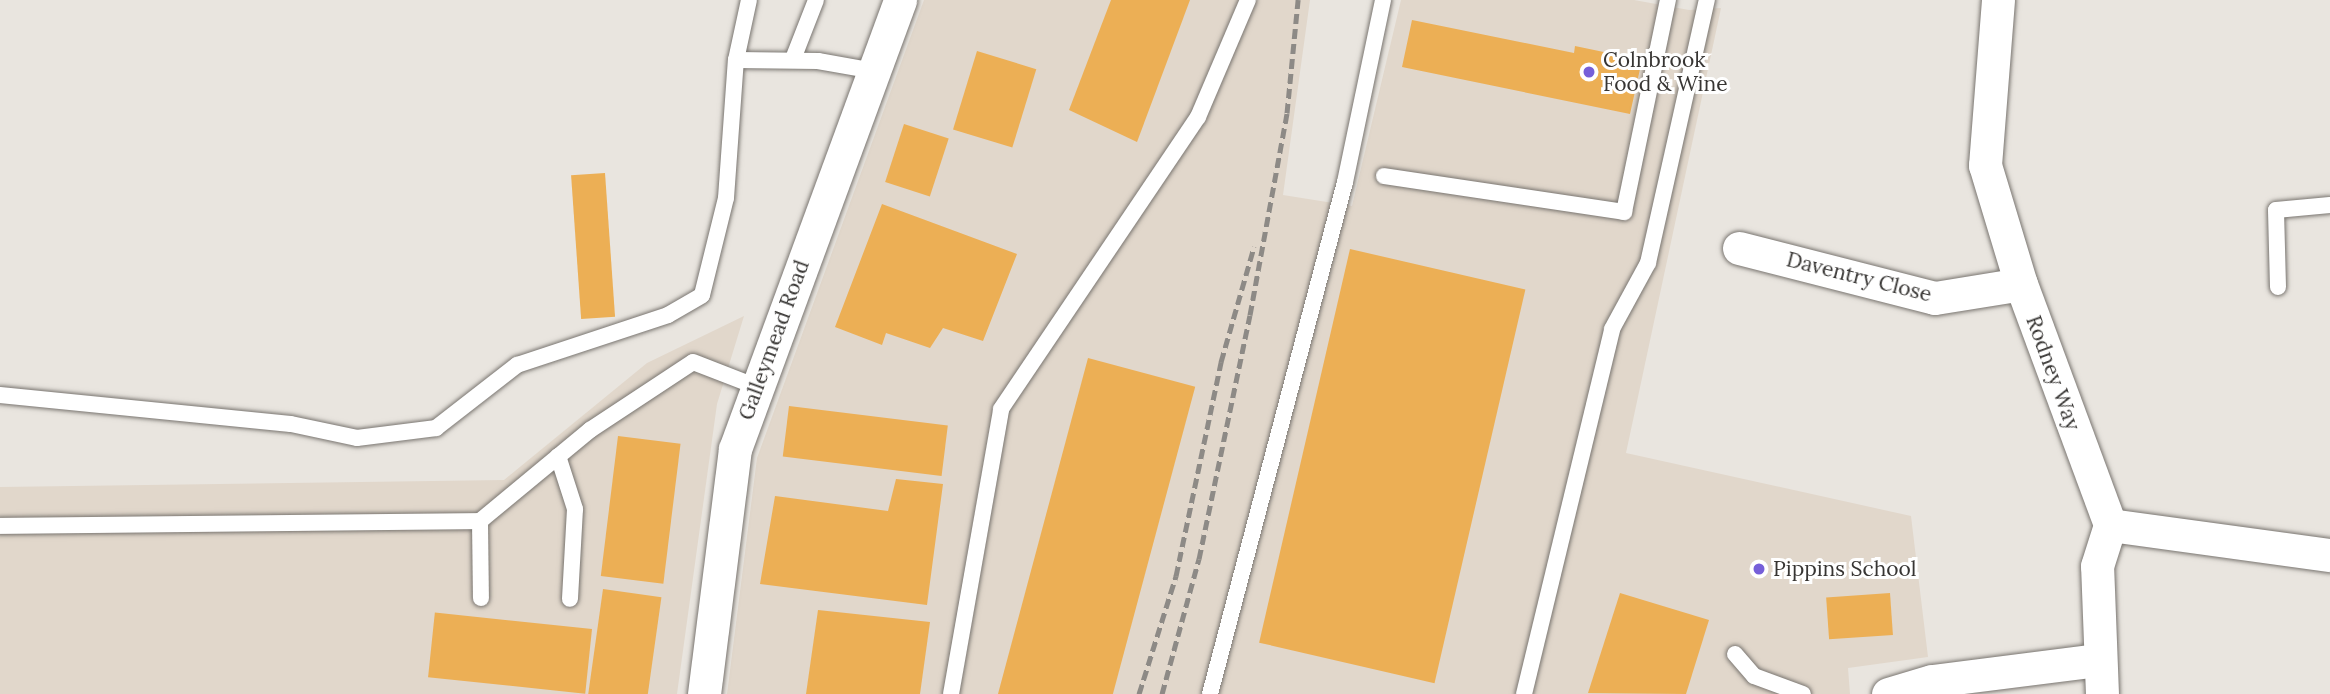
<!DOCTYPE html>
<html>
<head>
<meta charset="utf-8">
<style>
  body { margin:0 }
  #map { position:relative; width:2330px; height:694px; overflow:hidden; background:#e9e5df; font-family:Lora,serif }
  div>[style] { position:absolute }
  [style*='--x'] { left:calc(var(--x)*1px); top:calc(var(--y)*1px); width:calc(var(--w)*1px); rotate:calc(var(--a)*1deg) }
  .built>* { inset:0; background:#e1d7cb }
  .building>* { inset:0; background:#ecaf55; transform-origin:0 0 }
  .roads { filter:drop-shadow(0 0 2px #797570) drop-shadow(0 0 2px #797570) }
  .lane>* { height:16px; margin:-8px; padding:0 8px; transform-origin:8px; border-radius:8px; background:#fff }
  .street>* { height:33px; margin:-16.5px; padding:0 16.5px; transform-origin:16.5px; border-radius:16.5px; background:#fff }
  .rail>* { height:5px; margin-top:-2.5px; transform-origin:0; background:repeating-linear-gradient(90deg,#8d8a86 0 10px,transparent 0 15px) }
  .dots>* { width:19px; height:19px; translate:-50% -50%; box-sizing:border-box; border:4px solid #fff; border-radius:50% }
  span { translate:-50% -50%; white-space:nowrap; text-align:center; line-height:1.15; -webkit-text-stroke:6px #fff; paint-order:stroke }
  .poi-label { font-size:21px; color:#373533 }
  .left { translate:0 -50%; text-align:left }
  .street-label { font-size:21px; color:#373533 }
</style>
</head>
<body>
<div id="map">
  <div class="built">
    <div style="clip-path:polygon(924px 0,1310px 0,1283px 195px,1352px 206px,1401px 0,1634px 0,1689px 10px,1721px 8px,1626px 453px,1911px 516px,1928px 657px,1848px 668px,1850px 694px,727px 694px,757px 458px)"></div>
    <div style="clip-path:polygon(744px 316px,717px 404px,677px 694px,0 694px,0 487px,504px 480px,647px 363px)"></div>
  </div>
  <div class="building">
    <div style="clip-path:polygon(1111px 0,1190px 0,1137px 142px,1069px 110px)"></div>
    <div style="clip-path:polygon(1412px 20px,1574px 53px,1575px 46px,1642px 60px,1630px 114px,1402px 67px)"></div>
    <div style="left:977px;top:51px;width:62px;height:82px;rotate:17deg"></div>
    <div style="left:904px;top:124px;width:47px;height:61px;rotate:18deg"></div>
    <div style="left:605px;top:173px;width:144px;height:34px;rotate:86deg"></div>
    <div style="clip-path:polygon(882px 204px,1017px 254px,983px 341px,943px 328px,930px 348px,886px 333px,882px 345px,835px 327px)"></div>
    <div style="left:1350px;top:249px;width:180px;height:404px;rotate:13deg"></div>
    <div style="left:1088px;top:358px;width:111px;height:348px;rotate:15deg"></div>
    <div style="left:789px;top:406px;width:160px;height:51px;rotate:7deg"></div>
    <div style="left:618px;top:436px;width:63px;height:141px;rotate:7deg"></div>
    <div style="clip-path:polygon(896px 479px,943px 484px,927px 605px,760px 584px,775px 496px,888px 511px)"></div>
    <div style="left:603px;top:589px;width:59px;height:106px;rotate:8deg"></div>
    <div style="clip-path:polygon(1620px 593px,1709px 620px,1686px 694px,1588px 693px)"></div>
    <div style="left:1890px;top:593px;width:42px;height:64px;rotate:86deg"></div>
    <div style="clip-path:polygon(818px 610px,930px 622px,920px 694px,806px 694px)"></div>
    <div style="left:592px;top:629px;width:65px;height:158px;rotate:96deg"></div>
  </div>
  <div class="roads">
    <div class="lane">
      <div style="--x:793;--y:59;--w:63;--a:-68.7"></div>
      <div style="--x:736;--y:60;--w:82;--a:0.7"></div>
      <div style="--x:818;--y:61;--w:58;--a:10"></div>
      <div style="--x:1384;--y:176;--w:243;--a:8.5"></div>
      <div style="--x:1624;--y:212;--w:217;--a:-78.3"></div>
      <div style="--x:2278;--y:287;--w:77;--a:-91.5"></div>
      <div style="--x:2276;--y:210;--w:54;--a:-5.3"></div>
      <div style="--x:0;--y:395;--w:292;--a:5.7"></div>
      <div style="--x:291;--y:424;--w:67;--a:12"></div>
      <div style="--x:357;--y:438;--w:80;--a:-7.2"></div>
      <div style="--x:436;--y:428;--w:103;--a:-37.9"></div>
      <div style="--x:517;--y:365;--w:159;--a:-18.3"></div>
      <div style="--x:668;--y:315;--w:39;--a:-30"></div>
      <div style="--x:702;--y:295;--w:100;--a:-76.1"></div>
      <div style="--x:726;--y:198;--w:138;--a:-85.9"></div>
      <div style="--x:736;--y:60;--w:61;--a:-77.8"></div>
      <div style="--x:558;--y:456;--w:56;--a:72.2"></div>
      <div style="--x:575;--y:509;--w:90;--a:93.2"></div>
      <div style="--x:480;--y:521;--w:77;--a:89.3"></div>
      <div style="--x:0;--y:526;--w:480;--a:-0.6"></div>
      <div style="--x:480;--y:521;--w:143;--a:-39.6"></div>
      <div style="--x:590;--y:430;--w:123;--a:-33.4"></div>
      <div style="--x:693;--y:362;--w:66;--a:21.2"></div>
      <div style="--x:1735;--y:654;--w:29;--a:49"></div>
      <div style="--x:1754;--y:676;--w:52;--a:20.2"></div>
      <div style="--x:951;--y:694;--w:289;--a:-80"></div>
      <div style="--x:1001;--y:409;--w:352;--a:-56"></div>
      <div style="--x:1198;--y:117;--w:127;--a:-66.9"></div>
      <div style="--x:1210;--y:694;--w:529;--a:-75.23"></div>
      <div style="--x:1345;--y:182;--w:186;--a:-78.2"></div>
      <div style="--x:1524;--y:694;--w:375;--a:-76.4"></div>
      <div style="--x:1612;--y:329;--w:75;--a:-61.4"></div>
      <div style="--x:1648;--y:263;--w:270;--a:-77.4"></div>
    </div>
    <div class="street">
      <div style="--x:1998;--y:0;--w:166;--a:94.5"></div>
      <div style="--x:1985;--y:165;--w:124;--a:73.2"></div>
      <div style="--x:2021;--y:284;--w:257;--a:69.7"></div>
      <div style="--x:2110;--y:525;--w:222;--a:7.8"></div>
      <div style="--x:1739;--y:248;--w:202;--a:14.3"></div>
      <div style="--x:1935;--y:298;--w:87;--a:-9.2"></div>
      <div style="--x:704;--y:694;--w:247;--a:-82.8"></div>
      <div style="--x:735;--y:449;--w:478;--a:-69.8"></div>
      <div style="--x:1888;--y:694;--w:46;--a:-16.5"></div>
      <div style="--x:1932;--y:681;--w:168;--a:-7.2"></div>
      <div style="--x:2102;--y:694;--w:128;--a:-92.2"></div>
      <div style="--x:2097;--y:566;--w:43;--a:-72.4"></div>
    </div>
  </div>
  <div class="rail">
    <div style="--x:1139;--y:694;--w:124;--a:-72.6"></div>
    <div style="--x:1176;--y:576;--w:219;--a:-78.1"></div>
    <div style="--x:1221;--y:362;--w:120;--a:-74"></div>
    <div style="--x:1162;--y:694;--w:140;--a:-74.7"></div>
    <div style="--x:1199;--y:559;--w:249;--a:-78.2"></div>
    <div style="--x:1250;--y:315;--w:205;--a:-79.6"></div>
    <div style="--x:1287;--y:113;--w:114;--a:-84.4"></div>
  </div>
  <div class="dots">
    <div style="left:1589px;top:72px;background:#765fd9"></div>
    <div style="left:1759px;top:569px;background:#765fd9"></div>
  </div>
  <div class="poi-label">
    <span class="left" style="left:1603px;top:72px">Colnbrook<br>Food &amp; Wine</span>
    <span class="left" style="left:1773px;top:569px">Pippins School</span>
  </div>
  <div class="street-label">
    <span style="left:1859px;top:277px;rotate:14deg">Daventry Close</span>
    <span style="left:774px;top:340px;rotate:-70deg">Galleymead Road</span>
    <span style="left:2053px;top:373px;rotate:70deg">Rodney Way</span>
  </div>
</div>
</body>
</html>
